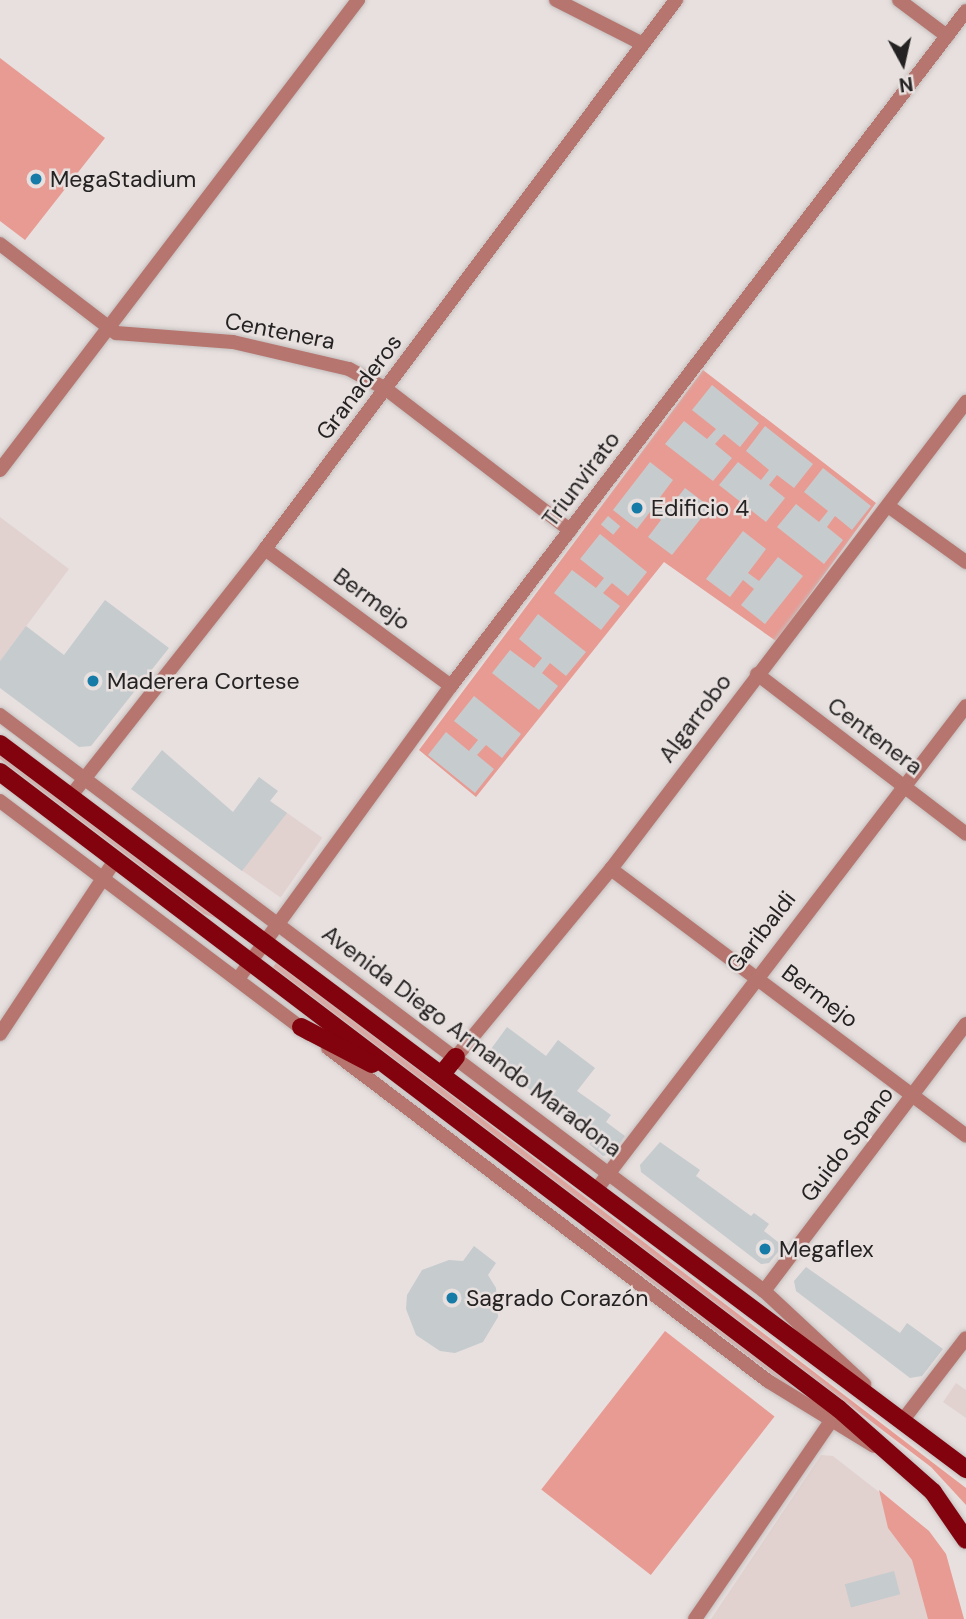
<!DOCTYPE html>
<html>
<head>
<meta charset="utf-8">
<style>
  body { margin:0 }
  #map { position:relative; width:966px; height:1619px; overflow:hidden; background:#e7e0df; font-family:"DM Sans",sans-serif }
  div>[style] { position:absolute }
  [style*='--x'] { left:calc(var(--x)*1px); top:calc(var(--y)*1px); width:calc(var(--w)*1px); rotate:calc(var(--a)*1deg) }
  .built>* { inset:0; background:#e1d2d0; transform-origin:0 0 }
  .green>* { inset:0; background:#e89b93; transform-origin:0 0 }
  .building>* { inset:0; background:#c6cbce; transform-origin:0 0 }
  .roads { filter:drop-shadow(0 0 2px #c4bebd) drop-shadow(0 0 2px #c4bebd) }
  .minor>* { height:14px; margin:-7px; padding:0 7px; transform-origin:7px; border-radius:7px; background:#b6766f }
  .tertiary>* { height:14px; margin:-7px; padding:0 7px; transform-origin:7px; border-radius:7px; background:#b6766f }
  .primary>* { height:18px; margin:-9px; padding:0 9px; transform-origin:9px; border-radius:9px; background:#82030d }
  .dots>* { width:19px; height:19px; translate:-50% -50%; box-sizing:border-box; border:4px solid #e7e0df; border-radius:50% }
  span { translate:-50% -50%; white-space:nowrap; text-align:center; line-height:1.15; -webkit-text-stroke:5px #e7e0df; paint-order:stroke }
  .poi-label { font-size:23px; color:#242222 }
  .left { translate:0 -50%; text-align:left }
  .street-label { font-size:23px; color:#242222 }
  .north { position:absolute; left:868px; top:28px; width:70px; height:70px; -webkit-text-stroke:5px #e7e0df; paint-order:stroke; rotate:172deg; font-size:19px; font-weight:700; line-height:28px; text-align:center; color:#242222 }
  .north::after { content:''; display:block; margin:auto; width:24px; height:32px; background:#242222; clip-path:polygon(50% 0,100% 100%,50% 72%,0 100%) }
</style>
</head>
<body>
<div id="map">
  <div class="built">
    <div style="clip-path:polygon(0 517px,69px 569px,0 661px)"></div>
    <div style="left:270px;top:801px;width:64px;height:73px;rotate:35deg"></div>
    <div style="clip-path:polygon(956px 1383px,966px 1390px,966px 1418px,943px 1402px)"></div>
    <div style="clip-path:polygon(821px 1455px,833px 1456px,929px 1531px,946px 1554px,964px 1619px,711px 1619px)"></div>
  </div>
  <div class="green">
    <div style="clip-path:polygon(0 58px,105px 138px,25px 240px,0 221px)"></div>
    <div style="clip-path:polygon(703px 370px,876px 503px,776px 641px,664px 562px,476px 797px,419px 750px)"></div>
    <div style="clip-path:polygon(0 752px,224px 921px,204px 914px,0 759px)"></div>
    <div style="clip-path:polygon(277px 962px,966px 1488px,966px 1505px,931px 1467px,273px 967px)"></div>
    <div style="clip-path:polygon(586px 1226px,791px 1384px,801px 1396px,584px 1231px)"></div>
    <div style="left:665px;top:1331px;width:139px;height:201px;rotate:38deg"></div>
    <div style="clip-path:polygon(879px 1490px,929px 1531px,946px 1554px,964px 1619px,928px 1619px,912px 1560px,888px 1528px)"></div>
  </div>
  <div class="building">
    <div style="clip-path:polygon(712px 385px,759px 423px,740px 447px,724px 434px,715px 444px,732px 458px,713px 481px,665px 444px,684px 421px,707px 439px,716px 429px,692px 410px)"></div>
    <div style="clip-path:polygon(765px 426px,813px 464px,794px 488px,777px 475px,769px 485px,785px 498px,766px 522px,719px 485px,738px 462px,761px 480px,769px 470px,746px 451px)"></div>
    <div style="clip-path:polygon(650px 462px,673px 480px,655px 504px,666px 512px,685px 488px,710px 507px,672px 555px,648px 537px,661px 520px,650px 512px,637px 529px,613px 510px)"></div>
    <div style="clip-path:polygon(823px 468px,871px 506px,852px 530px,835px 516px,827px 527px,843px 540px,824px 564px,777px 527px,796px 504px,819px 522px,828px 511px,804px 492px)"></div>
    <div style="left:608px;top:516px;width:16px;height:11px;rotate:40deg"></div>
    <div style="clip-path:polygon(743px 531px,766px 549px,748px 573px,759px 581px,778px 557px,803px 576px,765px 624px,741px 605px,754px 589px,743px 580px,730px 597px,706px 579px)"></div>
    <div style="clip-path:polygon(600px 534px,647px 572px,628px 596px,612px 583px,603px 593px,620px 606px,601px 630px,554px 593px,572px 570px,596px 588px,604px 578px,580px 559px)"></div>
    <div style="clip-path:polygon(105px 600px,169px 648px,91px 746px,79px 747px,0 688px,0 661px,26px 626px,64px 655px)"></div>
    <div style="clip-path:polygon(538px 614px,586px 652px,566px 676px,550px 663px,542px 673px,558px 686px,539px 710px,492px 673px,510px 650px,534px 668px,542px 658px,519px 639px)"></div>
    <div style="clip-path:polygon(474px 696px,521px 734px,502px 758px,486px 745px,477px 755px,494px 769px,475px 793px,428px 755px,446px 732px,469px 751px,478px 740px,454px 721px)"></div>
    <div style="clip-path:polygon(162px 750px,233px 812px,259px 777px,278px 791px,270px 801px,287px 813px,242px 871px,131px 789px)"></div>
    <div style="clip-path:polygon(507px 1027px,546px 1056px,558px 1040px,595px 1068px,577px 1091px,611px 1115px,606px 1122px,625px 1136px,613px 1153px,603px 1156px,589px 1144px,594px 1138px,493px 1062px,491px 1049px)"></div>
    <div style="clip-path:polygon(660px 1142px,700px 1170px,696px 1176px,751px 1216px,754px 1213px,769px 1224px,764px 1231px,783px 1246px,769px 1263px,761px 1264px,641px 1172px,640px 1165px)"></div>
    <div style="clip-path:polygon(474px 1246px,496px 1263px,488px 1275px,496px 1288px,498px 1317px,483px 1342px,455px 1353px,440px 1351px,416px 1335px,406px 1309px,407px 1295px,422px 1270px,449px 1260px,463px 1261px)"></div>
    <div style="clip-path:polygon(806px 1267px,900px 1333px,907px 1323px,943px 1349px,922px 1376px,910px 1378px,796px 1291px,794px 1281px)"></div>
    <div style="left:894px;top:1571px;width:24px;height:51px;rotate:75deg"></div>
  </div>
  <div class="roads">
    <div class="minor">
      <div style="--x:556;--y:0;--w:97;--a:26.8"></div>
      <div style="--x:899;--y:0;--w:60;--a:36.9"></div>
      <div style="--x:0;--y:244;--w:146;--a:37.5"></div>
      <div style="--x:116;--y:333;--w:117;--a:4.4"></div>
      <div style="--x:233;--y:342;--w:119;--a:13.1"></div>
      <div style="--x:349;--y:369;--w:42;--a:28.4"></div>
      <div style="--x:386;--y:389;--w:232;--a:37.5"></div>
      <div style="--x:0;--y:470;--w:591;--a:-52.7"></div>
      <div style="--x:888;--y:506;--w:96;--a:35.7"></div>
      <div style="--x:265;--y:549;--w:231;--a:36.4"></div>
      <div style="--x:757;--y:674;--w:263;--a:37.4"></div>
      <div style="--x:70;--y:797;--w:315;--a:-51.8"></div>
      <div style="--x:265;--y:549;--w:686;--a:-53.18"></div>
      <div style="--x:611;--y:869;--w:444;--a:36.9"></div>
      <div style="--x:238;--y:979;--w:362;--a:-54"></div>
      <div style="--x:451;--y:686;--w:849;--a:-52.66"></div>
      <div style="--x:0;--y:1034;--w:209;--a:-56.5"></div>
      <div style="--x:456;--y:1057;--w:244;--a:-50.5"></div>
      <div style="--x:611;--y:869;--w:587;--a:-52.76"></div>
      <div style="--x:596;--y:1190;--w:609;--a:-52.6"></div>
      <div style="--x:764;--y:1291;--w:335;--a:-52.9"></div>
      <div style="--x:903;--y:1420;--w:103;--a:-52.5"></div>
      <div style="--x:695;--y:1619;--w:252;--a:-55.5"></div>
    </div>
    <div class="tertiary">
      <div style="--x:0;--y:715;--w:957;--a:37.01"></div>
      <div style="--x:764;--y:1291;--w:137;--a:42.9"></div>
      <div style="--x:0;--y:801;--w:387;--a:37"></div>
      <div style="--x:328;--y:1048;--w:552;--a:37.12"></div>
      <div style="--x:768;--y:1381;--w:124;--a:31.5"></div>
    </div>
    <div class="primary">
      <div style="--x:0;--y:744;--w:1208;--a:36.89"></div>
      <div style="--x:0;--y:772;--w:1053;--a:37.21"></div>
      <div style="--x:839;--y:1409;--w:125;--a:41.4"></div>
      <div style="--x:933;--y:1492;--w:58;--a:55.5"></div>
      <div style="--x:301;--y:1027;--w:80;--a:27.5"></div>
      <div style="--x:442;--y:1074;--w:22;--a:-51"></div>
    </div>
  </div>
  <div class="dots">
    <div style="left:36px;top:179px;background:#167ba6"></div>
    <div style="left:637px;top:508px;background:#167ba6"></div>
    <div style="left:93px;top:681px;background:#167ba6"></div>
    <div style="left:765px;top:1249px;background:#167ba6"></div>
    <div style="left:452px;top:1298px;background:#167ba6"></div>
  </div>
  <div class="poi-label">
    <span class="left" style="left:50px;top:179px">MegaStadium</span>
    <span class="left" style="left:651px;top:508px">Edificio 4</span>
    <span class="left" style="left:107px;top:681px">Maderera Cortese</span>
    <span class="left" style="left:779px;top:1249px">Megaflex</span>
    <span class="left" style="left:466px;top:1298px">Sagrado Corazón</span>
  </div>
  <div class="street-label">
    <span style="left:280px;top:331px;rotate:11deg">Centenera</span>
    <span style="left:359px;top:387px;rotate:-53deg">Granaderos</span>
    <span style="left:581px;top:479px;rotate:-53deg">Triunvirato</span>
    <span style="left:372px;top:599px;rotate:36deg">Bermejo</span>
    <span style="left:695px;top:718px;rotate:-53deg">Algarrobo</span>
    <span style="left:875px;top:736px;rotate:37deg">Centenera</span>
    <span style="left:761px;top:932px;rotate:-52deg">Garibaldi</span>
    <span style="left:820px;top:996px;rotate:37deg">Bermejo</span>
    <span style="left:472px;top:1041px;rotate:37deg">Avenida Diego Armando Maradona</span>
    <span style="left:847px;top:1144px;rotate:-53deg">Guido Spano</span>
  </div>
  <div class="north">N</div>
</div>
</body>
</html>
